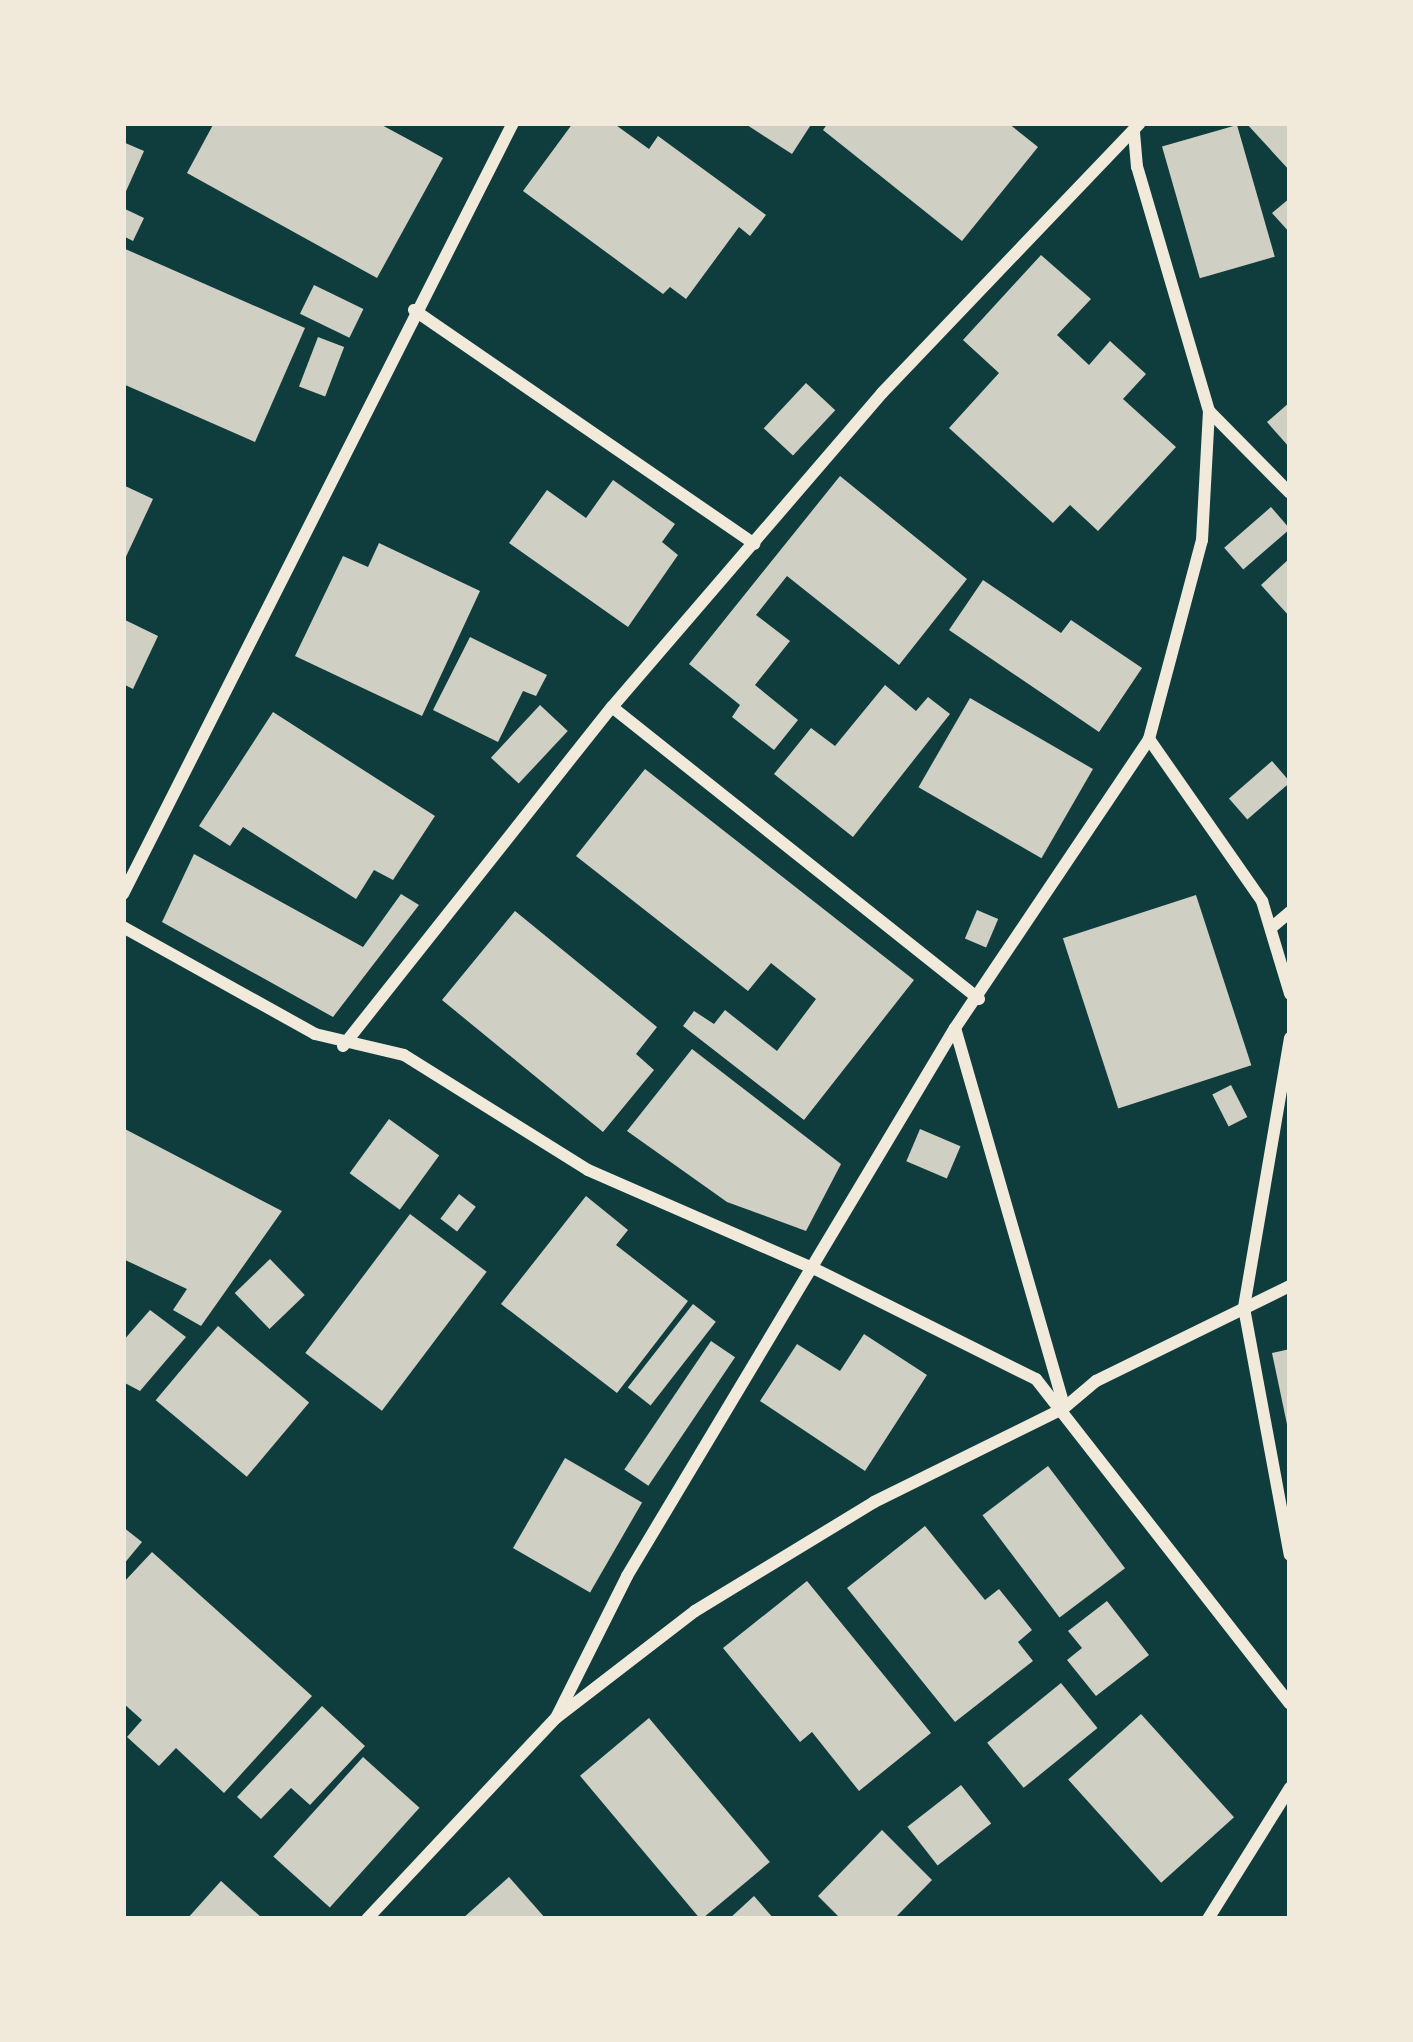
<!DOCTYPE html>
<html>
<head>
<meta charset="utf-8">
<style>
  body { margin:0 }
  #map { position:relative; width:1413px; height:2042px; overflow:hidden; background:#0f3d3e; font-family:"Open Sans",sans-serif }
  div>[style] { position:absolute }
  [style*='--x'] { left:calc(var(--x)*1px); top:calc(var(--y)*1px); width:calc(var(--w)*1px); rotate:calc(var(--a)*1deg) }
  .building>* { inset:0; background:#cfcfc3; transform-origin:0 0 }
  .minor>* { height:12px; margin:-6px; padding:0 6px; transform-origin:6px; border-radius:6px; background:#f1e9da }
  span { translate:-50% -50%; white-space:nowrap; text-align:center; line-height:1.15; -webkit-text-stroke:9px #f1e9da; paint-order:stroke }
  .frame { position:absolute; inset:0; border:126px solid #f1e9da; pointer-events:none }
</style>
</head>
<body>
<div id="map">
  <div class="building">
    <div style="clip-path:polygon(214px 123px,378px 123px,443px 158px,377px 278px,187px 173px)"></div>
    <div style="clip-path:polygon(573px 123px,613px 123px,649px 149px,658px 136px,766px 215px,750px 236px,739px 227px,686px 299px,670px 287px,663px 294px,523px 191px)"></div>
    <div style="clip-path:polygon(744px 123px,812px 123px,792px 154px)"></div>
    <div style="clip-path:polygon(828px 123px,1008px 123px,1038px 147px,962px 241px,823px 130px)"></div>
    <div style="clip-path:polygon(1246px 123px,1290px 123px,1290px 171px)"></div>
    <div style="left:1237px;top:125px;width:137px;height:78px;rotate:74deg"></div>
    <div style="clip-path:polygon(123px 142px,144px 151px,123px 198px)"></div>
    <div style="clip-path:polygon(1290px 198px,1290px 233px,1272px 213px)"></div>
    <div style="clip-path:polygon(123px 208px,144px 218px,133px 241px,123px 236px)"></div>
    <div style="clip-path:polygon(123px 248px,305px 328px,255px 442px,123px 384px)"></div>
    <div style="clip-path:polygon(1041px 255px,1091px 299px,1057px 335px,1089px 365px,1110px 341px,1146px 374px,1123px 399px,1176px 447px,1098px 531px,1070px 505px,1053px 523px,949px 428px,999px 373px,963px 340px)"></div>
    <div style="left:314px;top:285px;width:55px;height:32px;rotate:26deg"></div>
    <div style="left:318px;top:337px;width:28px;height:53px;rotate:21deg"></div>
    <div style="left:806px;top:383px;width:40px;height:62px;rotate:43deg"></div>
    <div style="clip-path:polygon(1290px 402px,1290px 448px,1267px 422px)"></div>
    <div style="clip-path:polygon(840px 476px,967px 579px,899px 665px,787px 576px,756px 615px,790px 641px,755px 685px,798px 720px,774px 750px,732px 717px,740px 705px,689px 664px)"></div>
    <div style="clip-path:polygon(613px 480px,675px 524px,662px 542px,678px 555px,628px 627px,509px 543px,547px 490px,586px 518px)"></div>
    <div style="clip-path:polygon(123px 485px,153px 499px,123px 563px)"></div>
    <div style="left:1271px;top:507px;width:29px;height:62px;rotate:49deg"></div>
    <div style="clip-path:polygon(379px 543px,480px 591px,422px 716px,295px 656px,343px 556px,368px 567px)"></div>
    <div style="clip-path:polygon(1290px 558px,1290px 617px,1261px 585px)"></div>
    <div style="clip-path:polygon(983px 580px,1061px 633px,1071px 620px,1142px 668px,1099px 732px,949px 630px)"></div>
    <div style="clip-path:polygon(123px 619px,158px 636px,133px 689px,123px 684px)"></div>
    <div style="clip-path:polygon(470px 637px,547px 675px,536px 696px,523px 691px,498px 742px,433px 710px)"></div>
    <div style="clip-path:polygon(885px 685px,916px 711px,928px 697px,950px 714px,853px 837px,774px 774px,811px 728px,835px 746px)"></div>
    <div style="left:970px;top:698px;width:142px;height:103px;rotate:30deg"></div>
    <div style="left:540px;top:705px;width:38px;height:72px;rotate:43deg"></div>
    <div style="clip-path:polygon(273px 712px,435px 816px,393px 880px,374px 870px,356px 899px,243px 827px,230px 846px,199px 826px)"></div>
    <div style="left:1272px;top:761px;width:28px;height:57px;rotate:49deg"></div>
    <div style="clip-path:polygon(645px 769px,914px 980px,804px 1120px,683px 1026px,694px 1011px,714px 1024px,725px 1010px,777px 1051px,816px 999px,771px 963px,748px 991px,576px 856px)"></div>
    <div style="clip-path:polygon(194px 854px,363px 947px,401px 894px,419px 905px,333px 1017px,162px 922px)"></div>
    <div style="left:1196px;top:895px;width:179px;height:140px;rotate:72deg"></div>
    <div style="left:977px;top:910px;width:23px;height:31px;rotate:23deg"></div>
    <div style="clip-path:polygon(515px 911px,657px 1027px,636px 1054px,654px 1070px,603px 1132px,442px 1000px)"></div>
    <div style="clip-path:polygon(692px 1049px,841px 1164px,806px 1231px,727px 1202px,627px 1131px)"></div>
    <div style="left:1231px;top:1085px;width:36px;height:21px;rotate:63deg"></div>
    <div style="left:389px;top:1119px;width:62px;height:67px;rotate:36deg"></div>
    <div style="clip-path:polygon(123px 1128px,282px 1211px,201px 1326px,173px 1310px,187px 1289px,123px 1259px)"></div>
    <div style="left:920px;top:1129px;width:44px;height:35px;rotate:23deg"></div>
    <div style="left:459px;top:1194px;width:21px;height:31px;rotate:37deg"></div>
    <div style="clip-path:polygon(586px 1196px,628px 1230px,616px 1245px,688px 1301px,617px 1393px,501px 1304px)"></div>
    <div style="left:410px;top:1214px;width:96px;height:174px;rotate:37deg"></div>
    <div style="left:270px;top:1259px;width:50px;height:49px;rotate:46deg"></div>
    <div style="left:693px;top:1304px;width:29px;height:106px;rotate:38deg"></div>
    <div style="clip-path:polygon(150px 1310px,186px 1337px,140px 1391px,123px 1382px,123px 1341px)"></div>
    <div style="left:218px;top:1326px;width:119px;height:97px;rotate:40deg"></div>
    <div style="clip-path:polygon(864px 1334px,927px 1375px,865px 1471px,760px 1401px,797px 1344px,840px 1371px)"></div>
    <div style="left:711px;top:1341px;width:29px;height:155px;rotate:34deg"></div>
    <div style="clip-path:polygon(1290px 1349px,1290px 1429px,1288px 1429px,1272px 1353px)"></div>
    <div style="left:565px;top:1458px;width:89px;height:104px;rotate:30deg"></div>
    <div style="left:1048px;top:1466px;width:128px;height:82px;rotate:53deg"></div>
    <div style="clip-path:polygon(925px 1526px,985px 1600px,999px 1589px,1032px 1630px,1018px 1642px,1033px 1661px,955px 1722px,847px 1588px)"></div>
    <div style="clip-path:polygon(123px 1527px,142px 1542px,123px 1565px)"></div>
    <div style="clip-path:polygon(152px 1552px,312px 1696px,224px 1793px,176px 1748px,159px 1766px,127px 1737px,142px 1720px,123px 1703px,123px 1583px)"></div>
    <div style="clip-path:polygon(807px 1581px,931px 1733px,859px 1791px,812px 1732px,800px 1742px,723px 1648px)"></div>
    <div style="clip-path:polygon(1107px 1601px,1149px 1655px,1096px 1696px,1067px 1660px,1082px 1648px,1068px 1631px)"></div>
    <div style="left:1061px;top:1683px;width:58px;height:95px;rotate:51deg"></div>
    <div style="clip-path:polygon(322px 1706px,365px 1746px,310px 1805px,291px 1788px,261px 1819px,237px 1797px)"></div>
    <div style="left:1141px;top:1714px;width:139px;height:98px;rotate:48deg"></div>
    <div style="left:649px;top:1718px;width:188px;height:90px;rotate:50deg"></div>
    <div style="left:363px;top:1757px;width:76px;height:134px;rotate:42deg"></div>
    <div style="left:961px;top:1785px;width:49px;height:68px;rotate:52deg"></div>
    <div style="clip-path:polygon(882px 1830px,932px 1880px,894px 1919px,841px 1919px,818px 1896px)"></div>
    <div style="clip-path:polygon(509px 1877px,546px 1919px,462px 1919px)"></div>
    <div style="clip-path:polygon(221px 1881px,263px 1919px,187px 1919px)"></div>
    <div style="clip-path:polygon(754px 1896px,774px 1919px,729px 1919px)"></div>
  </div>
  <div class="minor">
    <div style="--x:414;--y:310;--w:413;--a:34.5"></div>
    <div style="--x:1209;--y:411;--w:115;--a:45.4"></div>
    <div style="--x:612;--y:707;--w:469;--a:38.5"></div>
    <div style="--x:1149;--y:739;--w:198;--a:55.1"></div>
    <div style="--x:1262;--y:901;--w:97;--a:73.2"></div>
    <div style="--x:123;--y:894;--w:864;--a:-63.17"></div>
    <div style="--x:123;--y:927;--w:220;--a:29.1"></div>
    <div style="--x:315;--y:1034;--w:91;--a:13.3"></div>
    <div style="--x:404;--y:1055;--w:217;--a:32"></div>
    <div style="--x:588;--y:1170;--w:248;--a:23.6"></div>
    <div style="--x:815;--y:1269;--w:247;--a:26.5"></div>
    <div style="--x:1036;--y:1379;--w:412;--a:52"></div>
    <div style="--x:1271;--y:928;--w:25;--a:-40"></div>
    <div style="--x:955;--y:1028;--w:393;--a:73.9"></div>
    <div style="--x:1290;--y:1038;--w:274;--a:99.7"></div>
    <div style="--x:1244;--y:1308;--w:251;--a:79.5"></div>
    <div style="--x:343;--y:1046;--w:433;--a:-51.6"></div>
    <div style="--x:612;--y:707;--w:414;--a:-49.3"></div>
    <div style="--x:882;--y:393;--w:373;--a:-46.3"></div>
    <div style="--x:556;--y:1718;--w:159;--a:-63.4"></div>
    <div style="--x:627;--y:1576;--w:639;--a:-59.1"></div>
    <div style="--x:955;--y:1028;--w:348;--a:-56.1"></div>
    <div style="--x:1149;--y:739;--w:206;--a:-75.1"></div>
    <div style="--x:1202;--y:540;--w:129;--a:-86.9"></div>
    <div style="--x:1209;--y:411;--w:254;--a:-106.4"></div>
    <div style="--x:1137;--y:167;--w:35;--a:-95"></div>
    <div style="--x:367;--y:1919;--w:276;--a:-46.8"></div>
    <div style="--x:556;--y:1718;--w:175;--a:-37.6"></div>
    <div style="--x:695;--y:1611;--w:210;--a:-31.3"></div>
    <div style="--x:874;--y:1502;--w:212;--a:-26.3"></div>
    <div style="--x:1064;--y:1408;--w:42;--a:-40.2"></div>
    <div style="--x:1096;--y:1381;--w:216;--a:-26.1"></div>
    <div style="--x:1208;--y:1919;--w:155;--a:-58"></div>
  </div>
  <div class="frame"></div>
</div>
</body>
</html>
